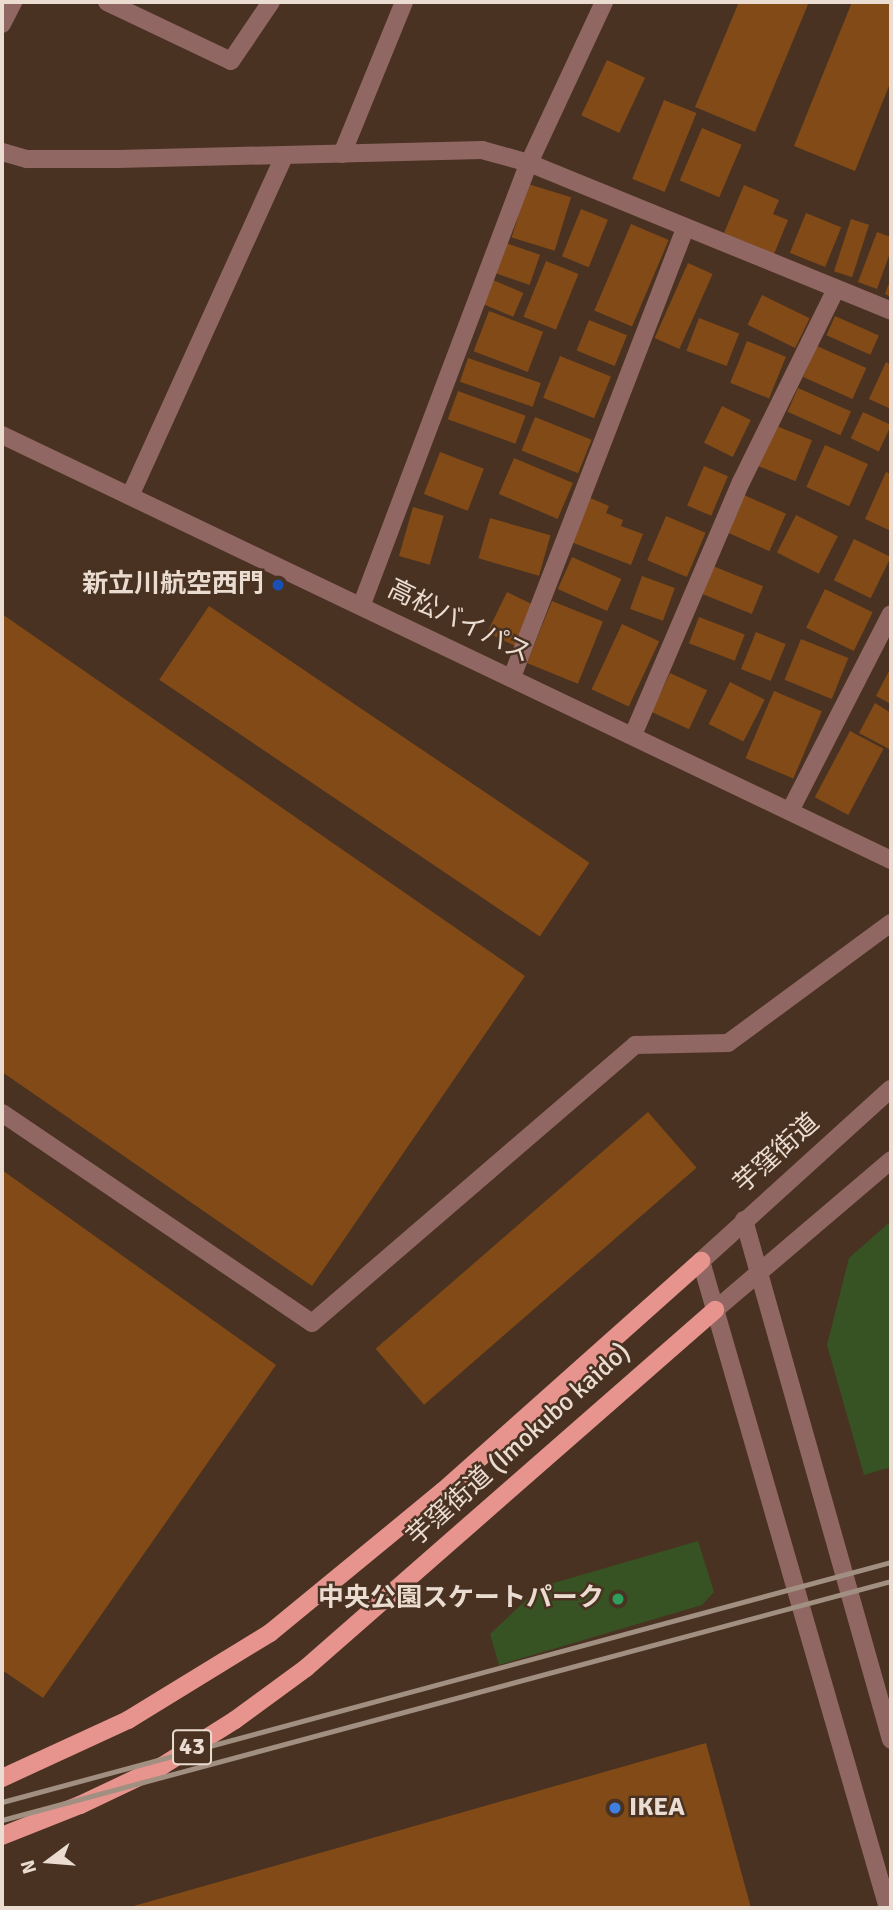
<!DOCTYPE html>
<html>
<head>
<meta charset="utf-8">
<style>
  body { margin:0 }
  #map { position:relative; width:893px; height:1910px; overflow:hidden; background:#493221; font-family:Signika,"Noto Sans JP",sans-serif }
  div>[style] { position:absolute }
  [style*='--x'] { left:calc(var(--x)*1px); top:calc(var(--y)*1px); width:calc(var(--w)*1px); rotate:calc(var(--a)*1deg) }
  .green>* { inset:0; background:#375323 }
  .building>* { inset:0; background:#814a17; transform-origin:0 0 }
  .minor>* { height:18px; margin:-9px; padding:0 9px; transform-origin:9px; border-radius:9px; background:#916764 }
  .major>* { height:18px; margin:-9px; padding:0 9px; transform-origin:9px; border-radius:9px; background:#e8948e }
  .rail>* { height:5px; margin:-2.5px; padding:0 2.5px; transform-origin:2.5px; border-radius:2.5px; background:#a18f81 }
  .dots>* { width:19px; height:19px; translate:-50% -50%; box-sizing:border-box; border:4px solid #493221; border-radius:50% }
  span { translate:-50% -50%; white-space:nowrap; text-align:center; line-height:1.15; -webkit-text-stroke:5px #493221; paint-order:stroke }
  .shield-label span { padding:2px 5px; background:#493221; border:2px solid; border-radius:5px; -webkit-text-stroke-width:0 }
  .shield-label { font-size:24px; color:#ebdcd1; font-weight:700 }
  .poi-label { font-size:26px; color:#ebdcd1; font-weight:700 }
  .right { translate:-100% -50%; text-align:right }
  .left { translate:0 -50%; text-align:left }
  .street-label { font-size:26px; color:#ebdcd1 }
  .frame { position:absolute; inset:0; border:4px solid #ebdcd1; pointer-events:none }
  .north { position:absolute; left:14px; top:1826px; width:70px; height:70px; -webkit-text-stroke:5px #493221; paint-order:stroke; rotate:254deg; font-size:19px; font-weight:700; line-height:28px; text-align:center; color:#ebdcd1 }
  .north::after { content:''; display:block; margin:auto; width:24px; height:32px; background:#ebdcd1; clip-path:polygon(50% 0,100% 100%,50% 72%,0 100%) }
</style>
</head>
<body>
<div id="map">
  <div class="green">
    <div style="clip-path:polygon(891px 1221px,891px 1467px,864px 1475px,827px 1345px,849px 1258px)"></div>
    <div style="clip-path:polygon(698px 1541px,714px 1592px,702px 1605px,499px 1665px,490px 1634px,540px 1587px)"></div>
  </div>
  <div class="building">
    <div style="clip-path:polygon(739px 2px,809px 2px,755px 132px,695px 107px)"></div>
    <div style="clip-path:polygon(852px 2px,891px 2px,891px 81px,855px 171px,794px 146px)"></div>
    <div style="left:607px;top:60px;width:42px;height:61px;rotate:25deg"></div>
    <div style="left:664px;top:100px;width:35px;height:85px;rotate:22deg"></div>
    <div style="left:702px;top:128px;width:43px;height:57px;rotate:23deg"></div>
    <div style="left:528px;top:184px;width:45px;height:56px;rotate:17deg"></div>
    <div style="clip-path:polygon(744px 185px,779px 200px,773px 214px,788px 220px,774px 254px,724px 233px)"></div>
    <div style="left:581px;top:209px;width:29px;height:51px;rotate:22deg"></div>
    <div style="left:806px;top:213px;width:38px;height:43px;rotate:22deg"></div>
    <div style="left:851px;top:219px;width:19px;height:55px;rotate:18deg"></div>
    <div style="left:631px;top:224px;width:41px;height:94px;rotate:23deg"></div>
    <div style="clip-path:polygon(877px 232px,891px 237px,891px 250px,877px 289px,858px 282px)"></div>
    <div style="left:506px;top:243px;width:36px;height:32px;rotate:19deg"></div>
    <div style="left:546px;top:261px;width:35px;height:60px;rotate:22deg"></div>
    <div style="left:688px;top:263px;width:27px;height:82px;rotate:24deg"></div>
    <div style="clip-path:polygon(891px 278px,891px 297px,885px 294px)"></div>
    <div style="left:493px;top:280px;width:33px;height:26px;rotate:23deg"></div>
    <div style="left:762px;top:295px;width:53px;height:33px;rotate:26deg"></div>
    <div style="left:489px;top:311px;width:58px;height:43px;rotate:21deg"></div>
    <div style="left:835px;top:316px;width:48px;height:21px;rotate:24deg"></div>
    <div style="left:699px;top:318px;width:43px;height:35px;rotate:21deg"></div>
    <div style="left:589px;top:320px;width:41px;height:33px;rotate:22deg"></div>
    <div style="left:747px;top:341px;width:42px;height:45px;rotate:22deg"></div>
    <div style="left:817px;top:346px;width:54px;height:34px;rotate:24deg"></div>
    <div style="left:560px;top:356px;width:55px;height:45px;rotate:22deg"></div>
    <div style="left:468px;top:358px;width:77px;height:25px;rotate:19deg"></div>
    <div style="clip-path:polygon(886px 362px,891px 365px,891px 409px,869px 399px)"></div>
    <div style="left:798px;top:388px;width:58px;height:26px;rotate:24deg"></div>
    <div style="left:458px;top:391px;width:72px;height:30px;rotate:20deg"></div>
    <div style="left:722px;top:406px;width:32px;height:41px;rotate:26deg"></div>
    <div style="left:863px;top:412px;width:31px;height:29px;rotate:25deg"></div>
    <div style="left:535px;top:417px;width:61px;height:36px;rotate:22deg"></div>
    <div style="left:774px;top:425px;width:41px;height:44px;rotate:22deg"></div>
    <div style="left:825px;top:445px;width:47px;height:46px;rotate:24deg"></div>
    <div style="left:440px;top:452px;width:47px;height:45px;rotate:21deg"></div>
    <div style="left:514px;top:458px;width:64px;height:39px;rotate:23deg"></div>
    <div style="left:704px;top:466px;width:26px;height:43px;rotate:23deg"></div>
    <div style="clip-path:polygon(886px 472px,891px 474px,891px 531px,865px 519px)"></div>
    <div style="left:744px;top:495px;width:46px;height:41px;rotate:24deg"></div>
    <div style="clip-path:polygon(588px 497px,609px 506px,606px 513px,623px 520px,621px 526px,643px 534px,631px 565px,571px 542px)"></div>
    <div style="left:413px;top:507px;width:32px;height:51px;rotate:16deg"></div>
    <div style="left:796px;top:515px;width:47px;height:42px;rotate:27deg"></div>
    <div style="left:666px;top:516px;width:43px;height:48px;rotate:23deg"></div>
    <div style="left:490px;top:518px;width:63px;height:42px;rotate:16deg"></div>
    <div style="left:854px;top:539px;width:41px;height:46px;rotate:26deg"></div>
    <div style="left:572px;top:557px;width:54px;height:35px;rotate:24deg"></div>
    <div style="left:713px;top:566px;width:54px;height:30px;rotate:22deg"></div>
    <div style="left:642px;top:576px;width:35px;height:35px;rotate:20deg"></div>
    <div style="left:825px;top:589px;width:53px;height:43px;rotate:26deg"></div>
    <div style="left:507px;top:592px;width:32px;height:45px;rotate:26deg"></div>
    <div style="left:552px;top:601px;width:55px;height:67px;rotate:22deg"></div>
    <div style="left:209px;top:606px;width:459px;height:89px;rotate:34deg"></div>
    <div style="clip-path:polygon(2px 614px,525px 976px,312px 1286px,2px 1072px)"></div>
    <div style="left:699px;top:617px;width:49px;height:28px;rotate:21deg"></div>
    <div style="left:622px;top:624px;width:41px;height:72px;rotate:25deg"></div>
    <div style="left:756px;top:632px;width:32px;height:40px;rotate:22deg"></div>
    <div style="left:801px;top:639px;width:51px;height:44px;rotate:22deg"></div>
    <div style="clip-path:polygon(889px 671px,891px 672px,891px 704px,876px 696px)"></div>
    <div style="left:670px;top:673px;width:41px;height:43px;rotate:25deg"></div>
    <div style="left:730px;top:682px;width:39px;height:47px;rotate:27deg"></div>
    <div style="left:774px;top:691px;width:52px;height:73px;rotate:23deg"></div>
    <div style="clip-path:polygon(875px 703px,891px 713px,891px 750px,859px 733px)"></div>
    <div style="left:850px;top:731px;width:38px;height:75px;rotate:28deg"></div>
    <div style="left:648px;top:1112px;width:74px;height:361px;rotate:49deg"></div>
    <div style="clip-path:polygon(2px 1170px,276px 1365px,43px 1698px,2px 1670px)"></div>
    <div style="clip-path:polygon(706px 1743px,751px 1908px,130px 1908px,130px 1907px)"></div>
  </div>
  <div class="minor">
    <div style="--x:107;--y:2;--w:137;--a:25.4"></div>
    <div style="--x:231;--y:61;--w:71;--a:-55.9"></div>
    <div style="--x:2;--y:24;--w:25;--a:-63"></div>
    <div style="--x:2;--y:152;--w:26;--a:16"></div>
    <div style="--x:27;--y:159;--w:90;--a:0"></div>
    <div style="--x:117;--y:159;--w:365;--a:-1.4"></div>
    <div style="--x:482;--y:150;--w:49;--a:15.5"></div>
    <div style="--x:529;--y:163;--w:391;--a:22.2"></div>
    <div style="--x:342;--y:154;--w:164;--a:-67.8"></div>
    <div style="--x:2;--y:435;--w:985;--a:25.55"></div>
    <div style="--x:130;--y:496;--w:373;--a:-65.6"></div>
    <div style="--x:362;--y:604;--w:472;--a:-69.3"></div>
    <div style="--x:529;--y:163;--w:178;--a:-65"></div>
    <div style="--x:512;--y:677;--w:480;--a:-68.9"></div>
    <div style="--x:633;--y:735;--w:275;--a:-66.9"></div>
    <div style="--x:741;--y:482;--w:213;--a:-63.8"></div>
    <div style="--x:790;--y:811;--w:221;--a:-62.9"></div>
    <div style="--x:2;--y:1113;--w:374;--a:34.1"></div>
    <div style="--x:312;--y:1323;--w:426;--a:-40.7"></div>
    <div style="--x:635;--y:1045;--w:93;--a:-1.2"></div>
    <div style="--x:728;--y:1043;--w:202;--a:-36.4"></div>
    <div style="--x:744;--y:1220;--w:540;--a:74.21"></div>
    <div style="--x:715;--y:1310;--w:231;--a:-40.4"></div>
    <div style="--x:888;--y:1908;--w:673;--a:-106.12"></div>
    <div style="--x:701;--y:1261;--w:256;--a:-42.2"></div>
  </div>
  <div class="major">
    <div style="--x:2;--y:1778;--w:139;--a:-24.7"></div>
    <div style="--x:128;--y:1720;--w:167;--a:-31.5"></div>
    <div style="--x:270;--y:1633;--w:224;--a:-39.4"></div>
    <div style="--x:443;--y:1491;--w:346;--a:-41.7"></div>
    <div style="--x:2;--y:1836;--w:84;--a:-21.7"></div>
    <div style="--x:80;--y:1805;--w:91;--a:-25.4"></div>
    <div style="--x:162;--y:1766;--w:86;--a:-32.2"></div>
    <div style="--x:235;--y:1720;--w:88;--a:-36.2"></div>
    <div style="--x:306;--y:1668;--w:544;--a:-41.2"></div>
  </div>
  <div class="rail">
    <div style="--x:2;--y:1802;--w:921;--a:-15.11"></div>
    <div style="--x:2;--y:1820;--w:921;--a:-15.05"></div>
  </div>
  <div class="dots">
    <div style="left:278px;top:585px;background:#1a4fb4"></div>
    <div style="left:618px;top:1599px;background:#2e9e5b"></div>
    <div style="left:615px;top:1808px;background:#3f7fe0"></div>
  </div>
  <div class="shield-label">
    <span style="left:192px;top:1747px">43</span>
  </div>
  <div class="poi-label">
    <span class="right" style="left:264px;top:585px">新立川航空西門</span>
    <span class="right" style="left:604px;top:1599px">中央公園スケートパーク</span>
    <span class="left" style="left:629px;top:1808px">IKEA</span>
  </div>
  <div class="street-label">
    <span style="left:459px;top:622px;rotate:26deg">高松バイパス</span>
    <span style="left:777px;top:1154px;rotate:-42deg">芋窪街道</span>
    <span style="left:519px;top:1445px;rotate:-42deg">芋窪街道 (Imokubo kaido)</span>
  </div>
  <div class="frame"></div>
  <div class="north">N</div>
</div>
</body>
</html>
